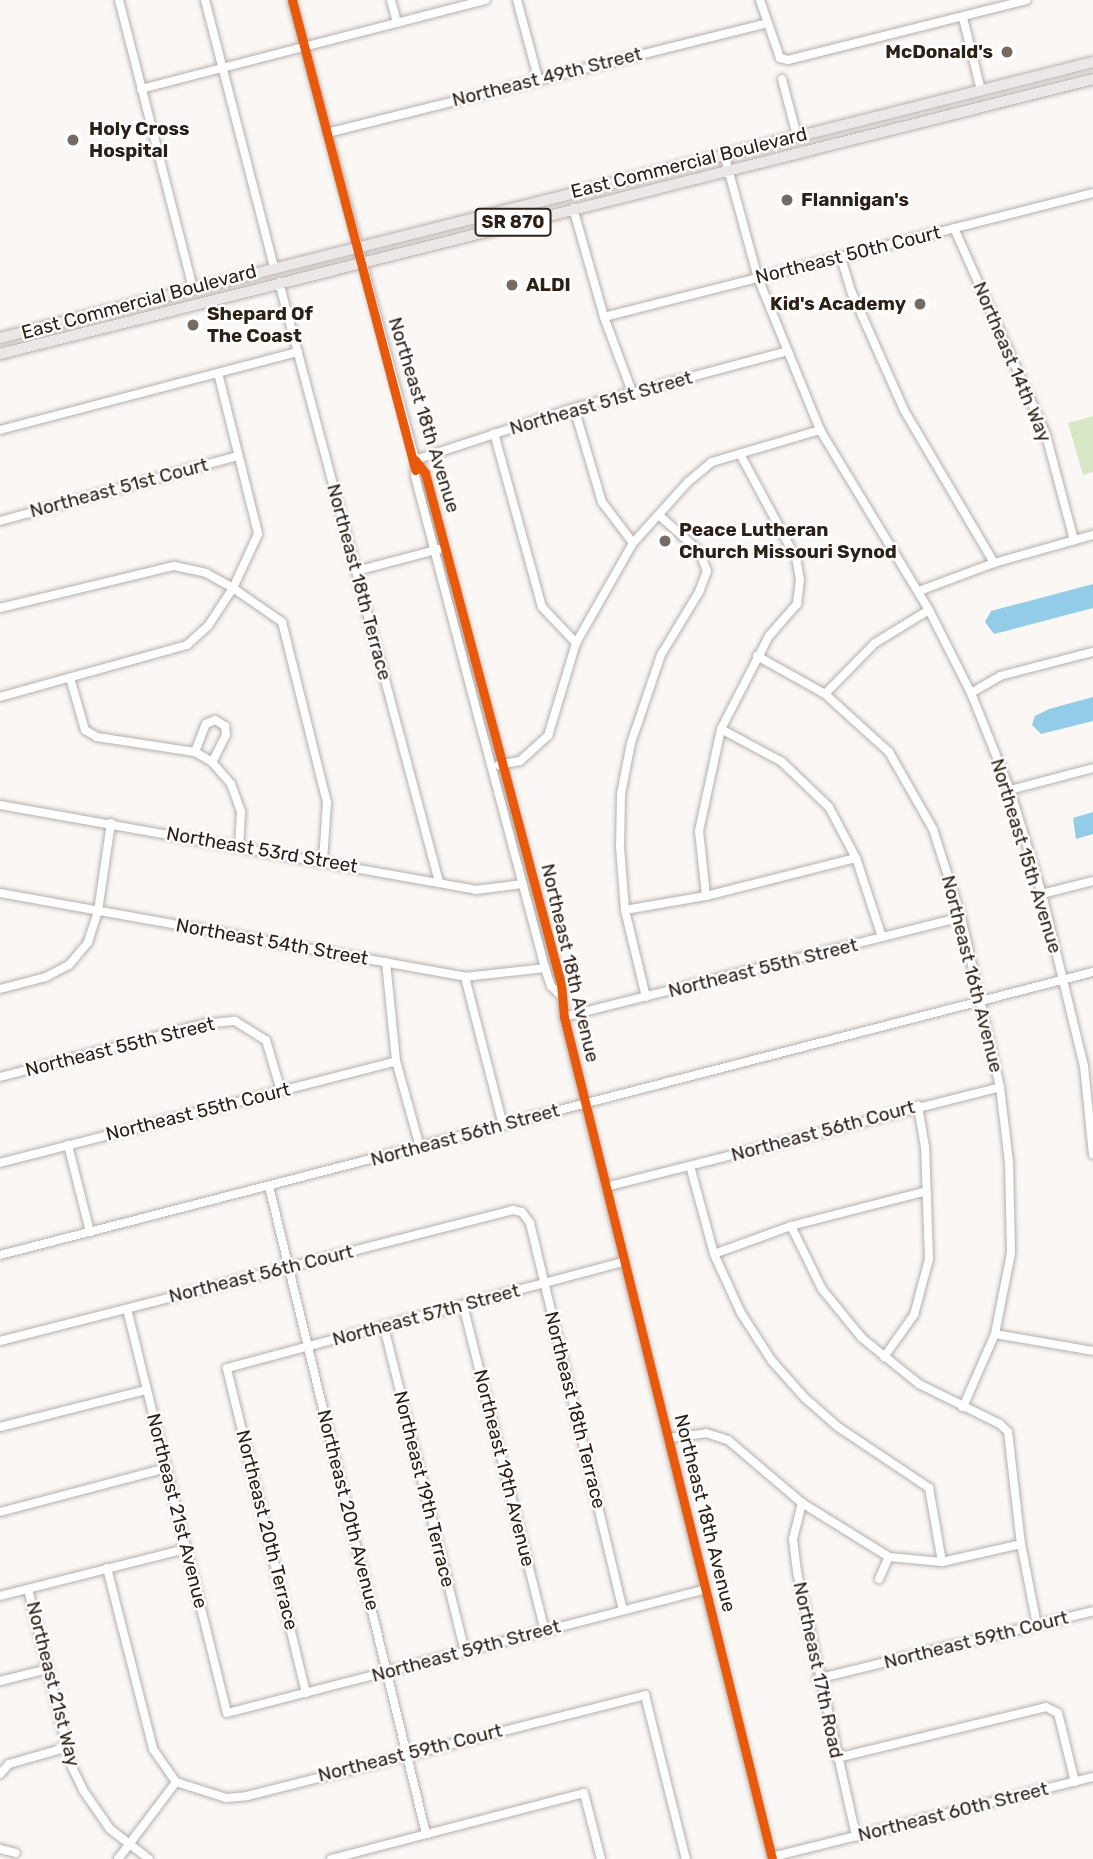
<!DOCTYPE html>
<html>
<head>
<meta charset="utf-8">
<style>
  body { margin:0 }
  #map { position:relative; width:1093px; height:1859px; overflow:hidden; background:#faf7f5; font-family:Rubik,sans-serif }
  div>[style] { position:absolute }
  [style*='--x'] { left:calc(var(--x)*1px); top:calc(var(--y)*1px); width:calc(var(--w)*1px); rotate:calc(var(--a)*1deg) }
  .green>* { inset:0; background:#d7e6c5 }
  .water>* { inset:0; background:#92cce7 }
  .roads { filter:drop-shadow(0 0 2px #b7b0ab) drop-shadow(0 0 2px #b7b0ab) }
  .minor>* { height:8px; margin:-4px; padding:0 4px; transform-origin:4px; border-radius:4px; background:#fefefe }
  .major>* { height:10px; margin:-5px; padding:0 5px; transform-origin:5px; border-radius:5px; background:#ece7e7 }
  .cycleway>* { height:9px; margin:-4.5px; padding:0 4.5px; transform-origin:4.5px; border-radius:4.5px; background:#e8590c }
  .dots>* { width:19px; height:19px; translate:-50% -50%; box-sizing:border-box; border:4px solid #fff; border-radius:50% }
  span { translate:-50% -50%; white-space:nowrap; text-align:center; line-height:1.15; -webkit-text-stroke:5px #fff; paint-order:stroke }
  .shield-label span { padding:2px 5px; background:#fff; border:2px solid; border-radius:5px; -webkit-text-stroke-width:0 }
  .shield-label { font-size:18px; color:#2c2017; font-weight:700 }
  .poi-label { font-size:19px; color:#2c2017; font-weight:700 }
  .right { translate:-100% -50%; text-align:right }
  .left { translate:0 -50%; text-align:left }
  .street-label { font-size:19px; color:#2c2017 }
</style>
</head>
<body>
<div id="map">
  <div class="green">
    <div style="clip-path:polygon(1093px 416px,1093px 472px,1083px 475px,1068px 423px)"></div>
  </div>
  <div class="water">
    <div style="clip-path:polygon(1093px 584px,1093px 608px,994px 634px,985px 622px,991px 611px)"></div>
    <div style="clip-path:polygon(1093px 697px,1093px 721px,1041px 734px,1032px 725px,1035px 716px,1049px 709px)"></div>
    <div style="clip-path:polygon(1093px 812px,1093px 834px,1076px 839px,1073px 818px)"></div>
  </div>
  <div class="roads">
    <div class="minor">
      <div style="--x:119;--y:0;--w:297;--a:75.6"></div>
      <div style="--x:205;--y:0;--w:276;--a:75.5"></div>
      <div style="--x:292;--y:0;--w:476;--a:75"></div>
      <div style="--x:415;--y:460;--w:16;--a:90"></div>
      <div style="--x:415;--y:476;--w:248;--a:75.3"></div>
      <div style="--x:478;--y:716;--w:261;--a:75.1"></div>
      <div style="--x:545;--y:968;--w:19;--a:72"></div>
      <div style="--x:551;--y:986;--w:11;--a:45"></div>
      <div style="--x:391;--y:0;--w:24;--a:75"></div>
      <div style="--x:517;--y:0;--w:81;--a:74.9"></div>
      <div style="--x:760;--y:0;--w:61;--a:71"></div>
      <div style="--x:780;--y:58;--w:8;--a:14"></div>
      <div style="--x:788;--y:60;--w:246;--a:-14.1"></div>
      <div style="--x:963;--y:18;--w:74;--a:76"></div>
      <div style="--x:782;--y:79;--w:59;--a:75.3"></div>
      <div style="--x:141;--y:89;--w:356;--a:-14.5"></div>
      <div style="--x:327;--y:133;--w:454;--a:-14"></div>
      <div style="--x:724;--y:154;--w:129;--a:74.7"></div>
      <div style="--x:758;--y:278;--w:164;--a:67.8"></div>
      <div style="--x:820;--y:430;--w:210;--a:58.8"></div>
      <div style="--x:929;--y:610;--w:93;--a:63.2"></div>
      <div style="--x:971;--y:693;--w:105;--a:68.1"></div>
      <div style="--x:1010;--y:790;--w:109;--a:72.9"></div>
      <div style="--x:1042;--y:894;--w:177;--a:76.3"></div>
      <div style="--x:1084;--y:1066;--w:89;--a:84.2"></div>
      <div style="--x:573;--y:208;--w:113;--a:74.1"></div>
      <div style="--x:604;--y:317;--w:80;--a:69.5"></div>
      <div style="--x:954;--y:228;--w:227;--a:66"></div>
      <div style="--x:1046;--y:435;--w:109;--a:75.1"></div>
      <div style="--x:841;--y:258;--w:37;--a:73"></div>
      <div style="--x:852;--y:293;--w:128;--a:66"></div>
      <div style="--x:904;--y:410;--w:178;--a:59.5"></div>
      <div style="--x:279;--y:282;--w:621;--a:75.07"></div>
      <div style="--x:604;--y:317;--w:504;--a:-14.23"></div>
      <div style="--x:218;--y:373;--w:166;--a:76"></div>
      <div style="--x:258;--y:534;--w:60;--a:114.8"></div>
      <div style="--x:233;--y:588;--w:60;--a:34.8"></div>
      <div style="--x:282;--y:622;--w:186;--a:76"></div>
      <div style="--x:327;--y:802;--w:59;--a:93.9"></div>
      <div style="--x:574;--y:408;--w:98;--a:73.4"></div>
      <div style="--x:602;--y:502;--w:51;--a:52.9"></div>
      <div style="--x:0;--y:430;--w:308;--a:-14.7"></div>
      <div style="--x:494;--y:433;--w:180;--a:74.6"></div>
      <div style="--x:542;--y:607;--w:50;--a:46.6"></div>
      <div style="--x:415;--y:460;--w:16;--a:52"></div>
      <div style="--x:425;--y:473;--w:529;--a:75.1"></div>
      <div style="--x:561;--y:984;--w:33;--a:85"></div>
      <div style="--x:564;--y:1017;--w:867;--a:76.12"></div>
      <div style="--x:415;--y:460;--w:167;--a:-18.1"></div>
      <div style="--x:574;--y:408;--w:221;--a:-14.9"></div>
      <div style="--x:0;--y:521;--w:247;--a:-15.3"></div>
      <div style="--x:356;--y:571;--w:86;--a:-14.8"></div>
      <div style="--x:919;--y:591;--w:80;--a:-20.5"></div>
      <div style="--x:994;--y:563;--w:103;--a:-15.8"></div>
      <div style="--x:0;--y:608;--w:179;--a:-13.6"></div>
      <div style="--x:174;--y:566;--w:33;--a:12"></div>
      <div style="--x:206;--y:573;--w:31;--a:29"></div>
      <div style="--x:233;--y:588;--w:45;--a:123.3"></div>
      <div style="--x:208;--y:626;--w:28;--a:138"></div>
      <div style="--x:187;--y:645;--w:194;--a:164.5"></div>
      <div style="--x:757;--y:656;--w:78;--a:29.2"></div>
      <div style="--x:825;--y:694;--w:86;--a:42.2"></div>
      <div style="--x:889;--y:752;--w:89;--a:60.3"></div>
      <div style="--x:933;--y:829;--w:92;--a:72.3"></div>
      <div style="--x:961;--y:917;--w:174;--a:77.1"></div>
      <div style="--x:1000;--y:1087;--w:77;--a:83.2"></div>
      <div style="--x:1009;--y:1163;--w:90;--a:88.7"></div>
      <div style="--x:1011;--y:1253;--w:83;--a:101.2"></div>
      <div style="--x:995;--y:1334;--w:80;--a:113.7"></div>
      <div style="--x:70;--y:678;--w:54;--a:73.9"></div>
      <div style="--x:85;--y:730;--w:14;--a:30"></div>
      <div style="--x:97;--y:737;--w:99;--a:8.7"></div>
      <div style="--x:195;--y:752;--w:20;--a:30"></div>
      <div style="--x:212;--y:762;--w:29;--a:49"></div>
      <div style="--x:231;--y:784;--w:30;--a:70"></div>
      <div style="--x:241;--y:812;--w:34;--a:93"></div>
      <div style="--x:971;--y:693;--w:34;--a:-30"></div>
      <div style="--x:1000;--y:676;--w:96;--a:-14.5"></div>
      <div style="--x:825;--y:694;--w:71;--a:-45.6"></div>
      <div style="--x:875;--y:643;--w:63;--a:-31.4"></div>
      <div style="--x:721;--y:729;--w:69;--a:28.4"></div>
      <div style="--x:782;--y:762;--w:65;--a:43.8"></div>
      <div style="--x:829;--y:807;--w:58;--a:62.1"></div>
      <div style="--x:856;--y:858;--w:83;--a:71.8"></div>
      <div style="--x:195;--y:752;--w:30;--a:-69"></div>
      <div style="--x:206;--y:724;--w:10;--a:-24"></div>
      <div style="--x:215;--y:720;--w:12;--a:31"></div>
      <div style="--x:225;--y:726;--w:9;--a:84"></div>
      <div style="--x:226;--y:735;--w:30;--a:117"></div>
      <div style="--x:499;--y:765;--w:21;--a:-11"></div>
      <div style="--x:520;--y:761;--w:38;--a:-42"></div>
      <div style="--x:548;--y:736;--w:97;--a:-73.2"></div>
      <div style="--x:576;--y:643;--w:115;--a:-60.3"></div>
      <div style="--x:633;--y:543;--w:82;--a:-48"></div>
      <div style="--x:688;--y:482;--w:31;--a:-40"></div>
      <div style="--x:712;--y:462;--w:113;--a:-16.5"></div>
      <div style="--x:1010;--y:790;--w:86;--a:-14.8"></div>
      <div style="--x:0;--y:805;--w:484;--a:10.1"></div>
      <div style="--x:476;--y:890;--w:47;--a:-7.3"></div>
      <div style="--x:0;--y:893;--w:473;--a:10.2"></div>
      <div style="--x:465;--y:977;--w:81;--a:-6.4"></div>
      <div style="--x:1042;--y:894;--w:53;--a:-14.3"></div>
      <div style="--x:706;--y:896;--w:65;--a:-96.1"></div>
      <div style="--x:699;--y:831;--w:104;--a:-77.8"></div>
      <div style="--x:721;--y:729;--w:105;--a:-62.7"></div>
      <div style="--x:769;--y:636;--w:43;--a:-48.8"></div>
      <div style="--x:797;--y:604;--w:24;--a:-83"></div>
      <div style="--x:800;--y:580;--w:22;--a:-100"></div>
      <div style="--x:796;--y:558;--w:118;--a:-118.3"></div>
      <div style="--x:625;--y:910;--w:82;--a:-9.8"></div>
      <div style="--x:706;--y:896;--w:155;--a:-14.2"></div>
      <div style="--x:386;--y:962;--w:100;--a:84.2"></div>
      <div style="--x:396;--y:1061;--w:89;--a:74.4"></div>
      <div style="--x:465;--y:977;--w:153;--a:75.6"></div>
      <div style="--x:0;--y:989;--w:48;--a:-14.6"></div>
      <div style="--x:46;--y:977;--w:26;--a:-28"></div>
      <div style="--x:69;--y:965;--w:30;--a:-50"></div>
      <div style="--x:88;--y:942;--w:33;--a:-72"></div>
      <div style="--x:98;--y:911;--w:89;--a:-81.6"></div>
      <div style="--x:646;--y:997;--w:89;--a:-103.6"></div>
      <div style="--x:625;--y:910;--w:63;--a:-94.5"></div>
      <div style="--x:620;--y:847;--w:53;--a:-88.9"></div>
      <div style="--x:621;--y:794;--w:52;--a:-78.9"></div>
      <div style="--x:631;--y:743;--w:93;--a:-71.2"></div>
      <div style="--x:661;--y:655;--w:74;--a:-58.9"></div>
      <div style="--x:699;--y:592;--w:22;--a:-69"></div>
      <div style="--x:707;--y:571;--w:22;--a:-112"></div>
      <div style="--x:699;--y:551;--w:52;--a:-138.1"></div>
      <div style="--x:564;--y:1017;--w:409;--a:-14.1"></div>
      <div style="--x:0;--y:1077;--w:211;--a:-14.6"></div>
      <div style="--x:204;--y:1024;--w:31;--a:-6"></div>
      <div style="--x:235;--y:1021;--w:36;--a:32"></div>
      <div style="--x:266;--y:1040;--w:53;--a:73.6"></div>
      <div style="--x:68;--y:1145;--w:90;--a:75.8"></div>
      <div style="--x:0;--y:1163;--w:409;--a:-14.4"></div>
      <div style="--x:690;--y:1166;--w:91;--a:74.7"></div>
      <div style="--x:714;--y:1254;--w:65;--a:65.4"></div>
      <div style="--x:741;--y:1313;--w:57;--a:57.1"></div>
      <div style="--x:772;--y:1361;--w:50;--a:48.3"></div>
      <div style="--x:805;--y:1398;--w:44;--a:41.3"></div>
      <div style="--x:838;--y:1427;--w:110;--a:33.8"></div>
      <div style="--x:929;--y:1488;--w:75;--a:80"></div>
      <div style="--x:269;--y:1186;--w:667;--a:76.38"></div>
      <div style="--x:606;--y:1187;--w:406;--a:-14.2"></div>
      <div style="--x:791;--y:1226;--w:70;--a:63.8"></div>
      <div style="--x:822;--y:1289;--w:63;--a:50.8"></div>
      <div style="--x:862;--y:1338;--w:73;--a:38.9"></div>
      <div style="--x:919;--y:1384;--w:90;--a:26.3"></div>
      <div style="--x:1000;--y:1424;--w:11;--a:45"></div>
      <div style="--x:1008;--y:1432;--w:113;--a:83.4"></div>
      <div style="--x:1021;--y:1544;--w:83;--a:78.8"></div>
      <div style="--x:714;--y:1254;--w:82;--a:-20"></div>
      <div style="--x:791;--y:1226;--w:140;--a:-14.4"></div>
      <div style="--x:0;--y:1255;--w:1129;--a:-14.52"></div>
      <div style="--x:463;--y:1305;--w:336;--a:75.9"></div>
      <div style="--x:127;--y:1309;--w:416;--a:76.1"></div>
      <div style="--x:227;--y:1713;--w:494;--a:-14.5"></div>
      <div style="--x:384;--y:1327;--w:334;--a:76"></div>
      <div style="--x:995;--y:1334;--w:99;--a:9.8"></div>
      <div style="--x:0;--y:1341;--w:529;--a:-14.32"></div>
      <div style="--x:513;--y:1210;--w:9;--a:13"></div>
      <div style="--x:522;--y:1212;--w:14;--a:54"></div>
      <div style="--x:530;--y:1223;--w:397;--a:76.5"></div>
      <div style="--x:884;--y:1357;--w:52;--a:-54.5"></div>
      <div style="--x:914;--y:1315;--w:58;--a:-75"></div>
      <div style="--x:929;--y:1259;--w:112;--a:-92"></div>
      <div style="--x:925;--y:1147;--w:42;--a:-99.7"></div>
      <div style="--x:0;--y:1427;--w:151;--a:-14.2"></div>
      <div style="--x:668;--y:1438;--w:38;--a:-7"></div>
      <div style="--x:706;--y:1433;--w:23;--a:18"></div>
      <div style="--x:728;--y:1440;--w:97;--a:40.4"></div>
      <div style="--x:802;--y:1503;--w:102;--a:31.8"></div>
      <div style="--x:889;--y:1557;--w:53;--a:5.4"></div>
      <div style="--x:942;--y:1562;--w:81;--a:-12.8"></div>
      <div style="--x:802;--y:1503;--w:37;--a:104"></div>
      <div style="--x:793;--y:1539;--w:33;--a:83"></div>
      <div style="--x:797;--y:1572;--w:271;--a:77.4"></div>
      <div style="--x:0;--y:1512;--w:172;--a:-14.8"></div>
      <div style="--x:107;--y:1568;--w:187;--a:75.7"></div>
      <div style="--x:153;--y:1749;--w:40;--a:55.1"></div>
      <div style="--x:176;--y:1782;--w:52;--a:17.7"></div>
      <div style="--x:226;--y:1798;--w:21;--a:-5"></div>
      <div style="--x:247;--y:1796;--w:411;--a:-14.2"></div>
      <div style="--x:645;--y:1695;--w:169;--a:76"></div>
      <div style="--x:879;--y:1579;--w:24;--a:-66"></div>
      <div style="--x:28;--y:1589;--w:183;--a:76.1"></div>
      <div style="--x:72;--y:1767;--w:25;--a:64"></div>
      <div style="--x:83;--y:1790;--w:47;--a:55.3"></div>
      <div style="--x:110;--y:1829;--w:49;--a:37.6"></div>
      <div style="--x:0;--y:1596;--w:192;--a:-14.2"></div>
      <div style="--x:817;--y:1679;--w:284;--a:-13.8"></div>
      <div style="--x:0;--y:1681;--w:49;--a:-14"></div>
      <div style="--x:306;--y:1693;--w:334;--a:-103.7"></div>
      <div style="--x:227;--y:1368;--w:412;--a:-15"></div>
      <div style="--x:837;--y:1758;--w:215;--a:-13.7"></div>
      <div style="--x:1046;--y:1707;--w:13;--a:27"></div>
      <div style="--x:1058;--y:1713;--w:71;--a:76.2"></div>
      <div style="--x:0;--y:1774;--w:13;--a:-48"></div>
      <div style="--x:9;--y:1764;--w:61;--a:-16.1"></div>
      <div style="--x:0;--y:1849;--w:16;--a:14"></div>
      <div style="--x:772;--y:1857;--w:331;--a:-14"></div>
      <div style="--x:118;--y:1859;--w:96;--a:-53"></div>
      <div style="--x:331;--y:1859;--w:261;--a:-14.6"></div>
      <div style="--x:584;--y:1793;--w:68;--a:75.6"></div>
    </div>
    <div class="major">
      <div style="--x:0;--y:338;--w:1127;--a:-14.17"></div>
      <div style="--x:0;--y:354;--w:1127;--a:-14.12"></div>
    </div>
  </div>
  <div class="cycleway">
    <div style="--x:292;--y:0;--w:486;--a:75.3"></div>
    <div style="--x:415;--y:460;--w:16;--a:52"></div>
    <div style="--x:425;--y:473;--w:529;--a:75.1"></div>
    <div style="--x:561;--y:984;--w:33;--a:85"></div>
    <div style="--x:564;--y:1017;--w:867;--a:76.12"></div>
  </div>
  <div class="dots">
    <div style="left:1007px;top:52px;background:#746b65"></div>
    <div style="left:73px;top:140px;background:#746b65"></div>
    <div style="left:787px;top:200px;background:#746b65"></div>
    <div style="left:512px;top:285px;background:#746b65"></div>
    <div style="left:920px;top:304px;background:#746b65"></div>
    <div style="left:193px;top:325px;background:#746b65"></div>
    <div style="left:665px;top:541px;background:#746b65"></div>
  </div>
  <div class="shield-label">
    <span style="left:513px;top:222px">SR 870</span>
  </div>
  <div class="poi-label">
    <span class="right" style="left:993px;top:52px">McDonald's</span>
    <span class="left" style="left:89px;top:140px">Holy Cross<br>Hospital</span>
    <span class="left" style="left:801px;top:200px">Flannigan's</span>
    <span class="left" style="left:526px;top:285px">ALDI</span>
    <span class="right" style="left:906px;top:304px">Kid's Academy</span>
    <span class="left" style="left:207px;top:325px">Shepard Of<br>The Coast</span>
    <span class="left" style="left:679px;top:541px">Peace Lutheran<br>Church Missouri Synod</span>
  </div>
  <div class="street-label">
    <span style="left:547px;top:77px;rotate:-14deg">Northeast 49th Street</span>
    <span style="left:689px;top:163px;rotate:-14deg">East Commercial Boulevard</span>
    <span style="left:848px;top:255px;rotate:-14deg">Northeast 50th Court</span>
    <span style="left:139px;top:302px;rotate:-15deg">East Commercial Boulevard</span>
    <span style="left:1012px;top:362px;rotate:67deg">Northeast 14th Way</span>
    <span style="left:601px;top:403px;rotate:-16deg">Northeast 51st Street</span>
    <span style="left:424px;top:415px;rotate:73deg">Northeast 18th Avenue</span>
    <span style="left:119px;top:488px;rotate:-15deg">Northeast 51st Court</span>
    <span style="left:359px;top:582px;rotate:75deg">Northeast 18th Terrace</span>
    <span style="left:262px;top:850px;rotate:10deg">Northeast 53rd Street</span>
    <span style="left:1026px;top:856px;rotate:73deg">Northeast 15th Avenue</span>
    <span style="left:272px;top:942px;rotate:10deg">Northeast 54th Street</span>
    <span style="left:570px;top:963px;rotate:77deg">Northeast 18th Avenue</span>
    <span style="left:763px;top:968px;rotate:-14deg">Northeast 55th Street</span>
    <span style="left:972px;top:974px;rotate:76deg">Northeast 16th Avenue</span>
    <span style="left:120px;top:1047px;rotate:-14deg">Northeast 55th Street</span>
    <span style="left:198px;top:1112px;rotate:-14deg">Northeast 55th Court</span>
    <span style="left:823px;top:1131px;rotate:-15deg">Northeast 56th Court</span>
    <span style="left:465px;top:1135px;rotate:-15deg">Northeast 56th Street</span>
    <span style="left:261px;top:1274px;rotate:-14deg">Northeast 56th Court</span>
    <span style="left:426px;top:1315px;rotate:-15deg">Northeast 57th Street</span>
    <span style="left:575px;top:1410px;rotate:76deg">Northeast 18th Terrace</span>
    <span style="left:504px;top:1468px;rotate:76deg">Northeast 19th Avenue</span>
    <span style="left:424px;top:1489px;rotate:76deg">Northeast 19th Terrace</span>
    <span style="left:348px;top:1510px;rotate:76deg">Northeast 20th Avenue</span>
    <span style="left:177px;top:1511px;rotate:76deg">Northeast 21st Avenue</span>
    <span style="left:705px;top:1513px;rotate:76deg">Northeast 18th Avenue</span>
    <span style="left:267px;top:1530px;rotate:76deg">Northeast 20th Terrace</span>
    <span style="left:976px;top:1640px;rotate:-14deg">Northeast 59th Court</span>
    <span style="left:466px;top:1651px;rotate:-15deg">Northeast 59th Street</span>
    <span style="left:818px;top:1670px;rotate:78deg">Northeast 17th Road</span>
    <span style="left:53px;top:1684px;rotate:76deg">Northeast 21st Way</span>
    <span style="left:410px;top:1753px;rotate:-14deg">Northeast 59th Court</span>
    <span style="left:953px;top:1812px;rotate:-14deg">Northeast 60th Street</span>
  </div>
</div>
</body>
</html>
